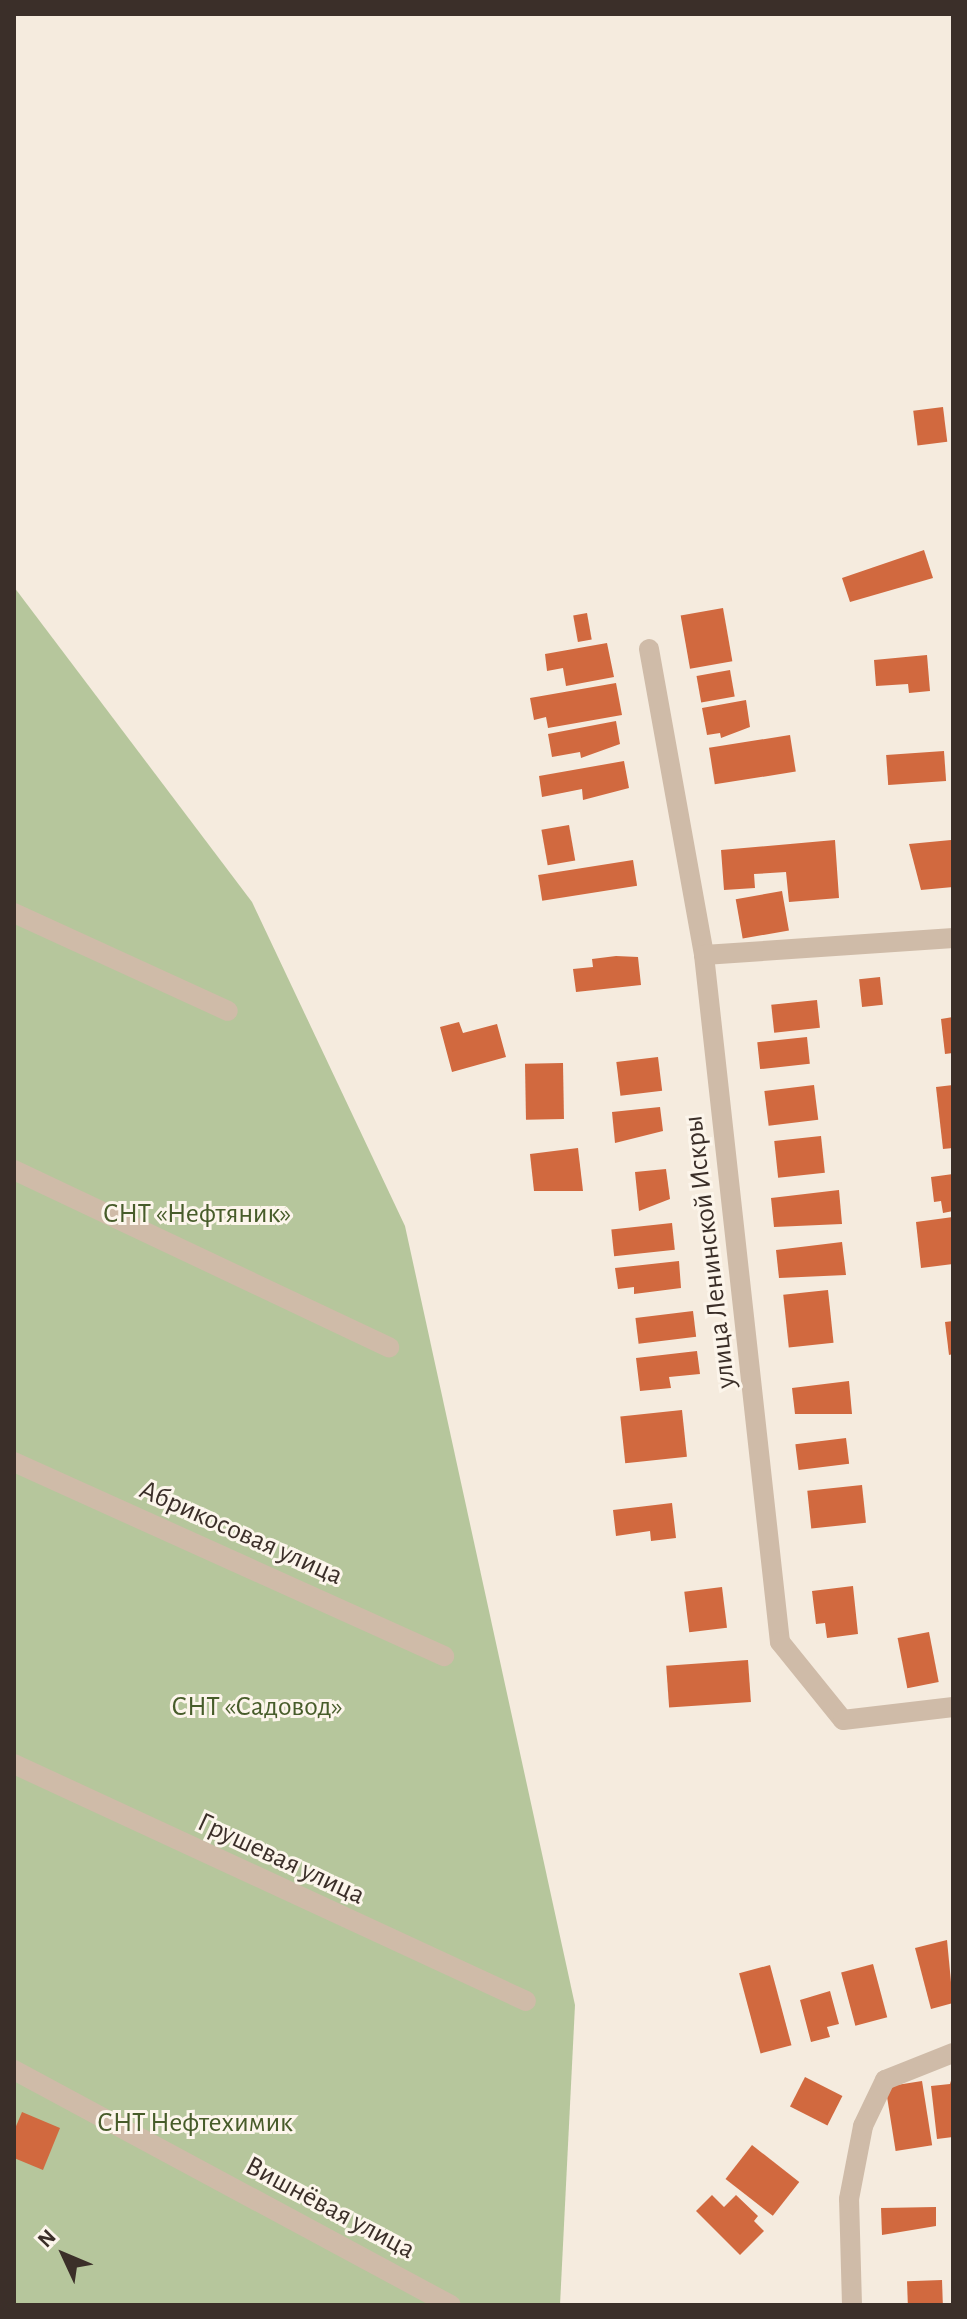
<!DOCTYPE html>
<html>
<head>
<meta charset="utf-8">
<style>
  body { margin:0 }
  #map { position:relative; width:967px; height:2319px; overflow:hidden; background:#f5ebde; font-family:"Alegreya Sans",sans-serif }
  div>[style] { position:absolute }
  [style*='--x'] { left:calc(var(--x)*1px); top:calc(var(--y)*1px); width:calc(var(--w)*1px); rotate:calc(var(--a)*1deg) }
  .green>* { inset:0; background:#b6c69c }
  .building>* { inset:0; background:#d1693f; transform-origin:0 0 }
  .minor>* { height:20px; margin:-10px; padding:0 10px; transform-origin:10px; border-radius:10px; background:#cfbba8 }
  span { translate:-50% -50%; white-space:nowrap; text-align:center; line-height:1.15; -webkit-text-stroke:6px #fcf5eb; paint-order:stroke }
  .park-label { font-size:28px; color:#475c2a }
  .street-label { font-size:28px; color:#3b2f29 }
  .frame { position:absolute; inset:0; border:16px solid #3b2f29; pointer-events:none }
  .north { position:absolute; left:24px; top:2215px; width:80px; height:80px; -webkit-text-stroke:6px #fcf5eb; paint-order:stroke; rotate:314deg; font-size:22px; font-weight:700; line-height:32px; text-align:center; color:#3b2f29 }
  .north::after { content:''; display:block; margin:auto; width:28px; height:36px; background:#3b2f29; clip-path:polygon(50% 0,100% 100%,50% 72%,0 100%) }
</style>
</head>
<body>
<div id="map">
  <div class="green">
    <div style="clip-path:polygon(14px 587px,252px 902px,405px 1226px,575px 2005px,560px 2305px,14px 2305px)"></div>
  </div>
  <div class="building">
    <div style="left:943px;top:407px;width:35px;height:30px;rotate:83deg"></div>
    <div style="clip-path:polygon(924px 550px,933px 578px,850px 602px,842px 578px)"></div>
    <div style="left:723px;top:608px;width:54px;height:43px;rotate:80deg"></div>
    <div style="left:587px;top:613px;width:27px;height:14px;rotate:80deg"></div>
    <div style="clip-path:polygon(607px 643px,614px 677px,566px 686px,563px 668px,547px 671px,545px 654px)"></div>
    <div style="clip-path:polygon(927px 655px,930px 691px,909px 693px,908px 684px,876px 686px,874px 660px)"></div>
    <div style="left:730px;top:670px;width:27px;height:34px;rotate:80deg"></div>
    <div style="clip-path:polygon(616px 683px,622px 715px,548px 728px,546px 717px,534px 720px,530px 698px)"></div>
    <div style="clip-path:polygon(746px 700px,750px 727px,721px 738px,720px 733px,707px 735px,702px 708px)"></div>
    <div style="clip-path:polygon(616px 721px,620px 744px,581px 758px,580px 752px,552px 757px,548px 734px)"></div>
    <div style="left:790px;top:735px;width:37px;height:82px;rotate:81deg"></div>
    <div style="left:944px;top:751px;width:30px;height:58px;rotate:86deg"></div>
    <div style="clip-path:polygon(624px 761px,629px 788px,583px 800px,582px 789px,542px 797px,539px 776px)"></div>
    <div style="left:569px;top:825px;width:36px;height:28px;rotate:80deg"></div>
    <div style="clip-path:polygon(835px 840px,839px 898px,789px 902px,786px 872px,754px 874px,755px 888px,724px 890px,721px 850px)"></div>
    <div style="clip-path:polygon(951px 840px,953px 887px,921px 890px,909px 844px)"></div>
    <div style="left:633px;top:860px;width:26px;height:96px;rotate:81deg"></div>
    <div style="left:782px;top:891px;width:40px;height:47px;rotate:80deg"></div>
    <div style="clip-path:polygon(616px 956px,638px 957px,641px 985px,576px 992px,573px 969px,593px 967px,592px 959px)"></div>
    <div style="left:880px;top:977px;width:28px;height:21px;rotate:84deg"></div>
    <div style="left:817px;top:1000px;width:28px;height:46px;rotate:84deg"></div>
    <div style="clip-path:polygon(953px 1017px,953px 1053px,945px 1054px,941px 1019px)"></div>
    <div style="clip-path:polygon(459px 1022px,463px 1033px,497px 1024px,506px 1057px,452px 1072px,440px 1027px)"></div>
    <div style="left:807px;top:1037px;width:27px;height:50px;rotate:84deg"></div>
    <div style="left:658px;top:1057px;width:34px;height:42px;rotate:83deg"></div>
    <div style="left:563px;top:1063px;width:56px;height:38px;rotate:89deg"></div>
    <div style="left:814px;top:1085px;width:35px;height:50px;rotate:83deg"></div>
    <div style="clip-path:polygon(953px 1085px,953px 1148px,943px 1149px,936px 1087px)"></div>
    <div style="clip-path:polygon(660px 1107px,663px 1131px,615px 1143px,612px 1112px)"></div>
    <div style="left:821px;top:1136px;width:37px;height:47px;rotate:84deg"></div>
    <div style="clip-path:polygon(578px 1148px,583px 1191px,534px 1191px,530px 1154px)"></div>
    <div style="clip-path:polygon(666px 1169px,670px 1199px,639px 1211px,635px 1172px)"></div>
    <div style="clip-path:polygon(953px 1174px,953px 1211px,943px 1213px,941px 1201px,934px 1202px,931px 1177px)"></div>
    <div style="clip-path:polygon(839px 1190px,842px 1224px,774px 1227px,771px 1198px)"></div>
    <div style="clip-path:polygon(953px 1217px,953px 1264px,921px 1268px,916px 1222px)"></div>
    <div style="left:672px;top:1223px;width:27px;height:61px;rotate:84deg"></div>
    <div style="clip-path:polygon(842px 1242px,846px 1275px,779px 1278px,776px 1250px)"></div>
    <div style="clip-path:polygon(679px 1261px,681px 1288px,634px 1294px,634px 1287px,618px 1289px,615px 1268px)"></div>
    <div style="left:828px;top:1290px;width:53px;height:45px;rotate:84deg"></div>
    <div style="left:693px;top:1311px;width:26px;height:58px;rotate:83deg"></div>
    <div style="clip-path:polygon(953px 1321px,953px 1354px,949px 1355px,945px 1322px)"></div>
    <div style="clip-path:polygon(697px 1351px,700px 1374px,669px 1377px,671px 1388px,640px 1391px,636px 1358px)"></div>
    <div style="clip-path:polygon(849px 1381px,852px 1414px,795px 1414px,792px 1388px)"></div>
    <div style="left:682px;top:1410px;width:47px;height:62px;rotate:84deg"></div>
    <div style="left:846px;top:1438px;width:26px;height:51px;rotate:83deg"></div>
    <div style="left:862px;top:1485px;width:38px;height:55px;rotate:84deg"></div>
    <div style="clip-path:polygon(672px 1503px,676px 1538px,651px 1541px,650px 1531px,616px 1536px,613px 1510px)"></div>
    <div style="clip-path:polygon(853px 1586px,858px 1634px,827px 1638px,825px 1623px,816px 1624px,812px 1591px)"></div>
    <div style="left:722px;top:1587px;width:41px;height:38px;rotate:83deg"></div>
    <div style="left:929px;top:1632px;width:51px;height:32px;rotate:79deg"></div>
    <div style="left:748px;top:1660px;width:42px;height:82px;rotate:86deg"></div>
    <div style="clip-path:polygon(947px 1940px,953px 2003px,931px 2009px,915px 1948px)"></div>
    <div style="left:873px;top:1964px;width:55px;height:33px;rotate:75deg"></div>
    <div style="left:770px;top:1965px;width:83px;height:32px;rotate:75deg"></div>
    <div style="clip-path:polygon(830px 1991px,839px 2024px,827px 2027px,830px 2037px,811px 2042px,800px 2000px)"></div>
    <div style="clip-path:polygon(953px 2074px,953px 2137px,937px 2139px,931px 2086px,950px 2084px)"></div>
    <div style="left:805px;top:2077px;width:42px;height:33px;rotate:27deg"></div>
    <div style="left:922px;top:2081px;width:65px;height:37px;rotate:81deg"></div>
    <div style="clip-path:polygon(22px 2112px,60px 2128px,43px 2170px,14px 2158px,14px 2131px)"></div>
    <div style="left:752px;top:2145px;width:60px;height:43px;rotate:38deg"></div>
    <div style="clip-path:polygon(712px 2195px,724px 2207px,736px 2195px,758px 2216px,754px 2221px,764px 2231px,740px 2255px,696px 2211px)"></div>
    <div style="clip-path:polygon(936px 2207px,936px 2226px,882px 2235px,881px 2208px)"></div>
    <div style="left:942px;top:2280px;width:25px;height:35px;rotate:88deg"></div>
  </div>
  <div class="minor">
    <div style="--x:649;--y:649;--w:311;--a:79.8"></div>
    <div style="--x:704;--y:955;--w:691;--a:83.69"></div>
    <div style="--x:780;--y:1642;--w:100;--a:51.1"></div>
    <div style="--x:843;--y:1720;--w:111;--a:-6.7"></div>
    <div style="--x:14;--y:913;--w:235;--a:24.6"></div>
    <div style="--x:704;--y:955;--w:250;--a:-3.9"></div>
    <div style="--x:14;--y:1170;--w:415;--a:25.3"></div>
    <div style="--x:14;--y:1462;--w:472;--a:24.3"></div>
    <div style="--x:14;--y:1764;--w:564;--a:24.84"></div>
    <div style="--x:14;--y:2070;--w:496;--a:28.3"></div>
    <div style="--x:852;--y:2305;--w:106;--a:-91.6"></div>
    <div style="--x:849;--y:2199;--w:74;--a:-79.1"></div>
    <div style="--x:863;--y:2126;--w:51;--a:-64.4"></div>
    <div style="--x:885;--y:2080;--w:73;--a:-21.7"></div>
  </div>
  <div class="park-label">
    <span style="left:197px;top:1214px">СНТ «Нефтяник»</span>
    <span style="left:257px;top:1707px">СНТ «Садовод»</span>
    <span style="left:195px;top:2123px">СНТ Нефтехимик</span>
  </div>
  <div class="street-label">
    <span style="left:710px;top:1252px;rotate:-97deg">улица Ленинской Искры</span>
    <span style="left:241px;top:1533px;rotate:24deg">Абрикосовая улица</span>
    <span style="left:281px;top:1859px;rotate:25deg">Грушевая улица</span>
    <span style="left:330px;top:2208px;rotate:28deg">Вишнёвая улица</span>
  </div>
  <div class="frame"></div>
  <div class="north">N</div>
</div>
</body>
</html>
